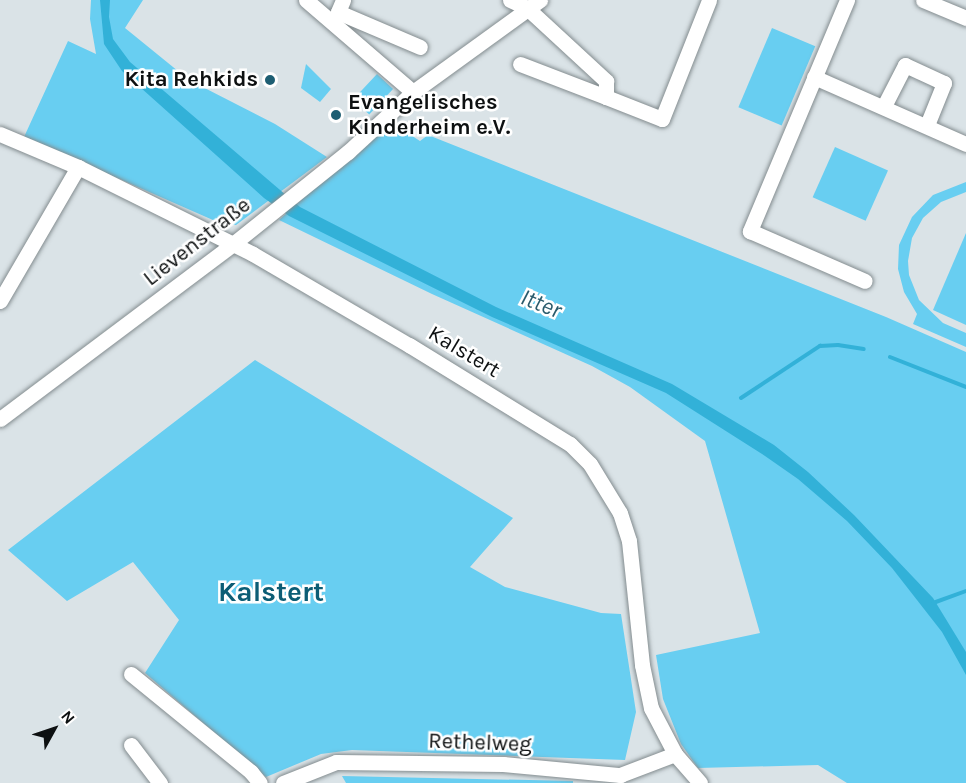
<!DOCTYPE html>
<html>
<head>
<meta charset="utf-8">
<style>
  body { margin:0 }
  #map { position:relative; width:966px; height:783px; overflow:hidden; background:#dae3e7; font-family:Karla,sans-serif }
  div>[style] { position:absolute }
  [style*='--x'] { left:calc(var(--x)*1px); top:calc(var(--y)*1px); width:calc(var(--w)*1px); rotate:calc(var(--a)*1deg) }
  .green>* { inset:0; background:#68cef1; transform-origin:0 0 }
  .water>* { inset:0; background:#32b1d8 }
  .stream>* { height:4px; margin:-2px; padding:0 2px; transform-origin:2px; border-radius:2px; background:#32b1d8 }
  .roads { filter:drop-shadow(0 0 2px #838c8f) drop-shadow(0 0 2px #838c8f) }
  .minor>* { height:15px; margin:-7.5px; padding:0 7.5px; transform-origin:7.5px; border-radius:7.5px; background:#fff }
  .dots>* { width:16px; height:16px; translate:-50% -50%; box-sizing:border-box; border:3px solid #fff; border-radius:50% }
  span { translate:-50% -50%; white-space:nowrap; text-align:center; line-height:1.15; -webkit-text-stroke:5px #fff; paint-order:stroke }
  .poi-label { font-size:22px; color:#0d1011; font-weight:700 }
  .right { translate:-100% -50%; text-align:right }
  .left { translate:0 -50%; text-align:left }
  .street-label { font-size:22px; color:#0d1011 }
  .water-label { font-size:24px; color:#2a5b6c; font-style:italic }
  .district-label { font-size:28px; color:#0c5d75; font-weight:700 }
  .north { position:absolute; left:24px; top:699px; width:60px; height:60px; -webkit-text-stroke:4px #fff; paint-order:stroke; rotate:50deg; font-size:16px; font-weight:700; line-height:24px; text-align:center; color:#0d1011 }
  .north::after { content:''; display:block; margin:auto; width:21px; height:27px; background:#0d1011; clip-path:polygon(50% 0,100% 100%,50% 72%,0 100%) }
</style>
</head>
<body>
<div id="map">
  <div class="green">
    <div style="clip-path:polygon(91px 0,143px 0,125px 28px,189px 80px,275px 124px,327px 157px,236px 225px,222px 224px,24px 137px,68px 41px,96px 54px,90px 19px)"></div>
    <div style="left:772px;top:28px;width:47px;height:86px;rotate:23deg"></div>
    <div style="clip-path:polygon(306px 64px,331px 89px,320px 102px,301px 88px)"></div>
    <div style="left:377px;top:74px;width:22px;height:35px;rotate:43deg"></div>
    <div style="clip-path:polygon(389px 121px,420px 141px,428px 135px,886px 317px,966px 352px,966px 783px,847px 783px,818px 765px,698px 768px,681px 744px,663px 699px,656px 655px,760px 633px,705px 441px,630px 387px,592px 366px,432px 294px,279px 220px)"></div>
    <div style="left:835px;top:147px;width:58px;height:55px;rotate:24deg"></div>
    <div style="clip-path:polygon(966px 182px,966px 192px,941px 202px,923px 218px,912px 238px,908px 261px,909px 275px,919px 300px,943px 323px,966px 333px,966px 347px,913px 324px,917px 314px,904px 292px,898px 269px,899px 245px,912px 217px,933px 195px)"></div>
    <div style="clip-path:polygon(966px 233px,966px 325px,933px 310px)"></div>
    <div style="clip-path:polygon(255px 360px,513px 518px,470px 567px,505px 587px,601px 613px,621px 614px,636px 712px,625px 760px,352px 750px,321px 754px,266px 777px,145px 673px,179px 620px,133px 562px,67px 601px,8px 550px)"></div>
    <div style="clip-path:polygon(342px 776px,573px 781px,573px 783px,346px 783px)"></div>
  </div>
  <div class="water">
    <div style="clip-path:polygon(100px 0,110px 0,109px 17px,113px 39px,130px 62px,300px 207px,496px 307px,672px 384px,774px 445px,808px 472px,854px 515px,933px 598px,966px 652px,966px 675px,942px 632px,892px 568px,847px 521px,798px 479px,765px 456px,666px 393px,492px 317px,289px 216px,264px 198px,122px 71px,104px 44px)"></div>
  </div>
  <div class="stream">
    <div style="--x:890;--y:357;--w:82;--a:21.5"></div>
    <div style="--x:741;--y:398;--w:95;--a:-33.4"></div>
    <div style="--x:820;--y:346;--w:18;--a:-3"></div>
    <div style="--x:838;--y:345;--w:26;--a:9"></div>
    <div style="--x:933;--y:603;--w:35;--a:-20"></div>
  </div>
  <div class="roads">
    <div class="minor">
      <div style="--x:306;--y:0;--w:141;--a:40.7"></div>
      <div style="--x:343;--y:0;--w:13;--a:113"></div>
      <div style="--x:338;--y:12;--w:89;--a:23.1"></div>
      <div style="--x:510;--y:0;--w:19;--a:25"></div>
      <div style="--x:527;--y:8;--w:108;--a:42.7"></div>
      <div style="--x:606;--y:81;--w:16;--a:90"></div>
      <div style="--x:606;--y:97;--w:92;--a:-159"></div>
      <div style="--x:847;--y:0;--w:251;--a:112.8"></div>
      <div style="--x:750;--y:231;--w:125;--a:23.5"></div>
      <div style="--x:923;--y:0;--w:47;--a:22.7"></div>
      <div style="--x:814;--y:77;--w:166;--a:23.8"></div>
      <div style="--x:606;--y:97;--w:60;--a:21.4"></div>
      <div style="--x:662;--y:119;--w:128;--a:-68.4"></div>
      <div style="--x:884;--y:106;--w:46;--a:-62.9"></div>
      <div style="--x:905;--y:65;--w:43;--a:24.8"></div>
      <div style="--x:944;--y:83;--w:45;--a:112"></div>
      <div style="--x:0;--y:134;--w:85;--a:22.9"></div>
      <div style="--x:78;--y:167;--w:195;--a:26.4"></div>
      <div style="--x:253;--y:254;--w:181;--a:30.3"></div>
      <div style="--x:409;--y:345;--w:189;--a:31.6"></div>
      <div style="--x:570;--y:444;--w:28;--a:45"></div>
      <div style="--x:590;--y:464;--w:57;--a:58.5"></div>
      <div style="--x:620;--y:513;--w:29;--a:72"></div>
      <div style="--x:629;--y:541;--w:125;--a:84"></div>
      <div style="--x:642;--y:665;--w:44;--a:78.2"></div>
      <div style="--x:651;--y:708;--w:52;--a:62.4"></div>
      <div style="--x:675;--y:754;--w:38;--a:49"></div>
      <div style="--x:0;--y:301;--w:155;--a:-59.8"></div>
      <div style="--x:0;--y:419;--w:291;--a:-36.9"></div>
      <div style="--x:233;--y:244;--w:147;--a:-38.7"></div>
      <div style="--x:348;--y:152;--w:88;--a:-42.7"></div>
      <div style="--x:413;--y:92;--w:157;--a:-35.9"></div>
      <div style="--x:131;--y:674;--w:155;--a:39.2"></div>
      <div style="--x:251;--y:772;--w:14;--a:51"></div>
      <div style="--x:131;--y:745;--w:48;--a:52.7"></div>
      <div style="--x:283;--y:783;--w:57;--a:-21.6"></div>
      <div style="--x:336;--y:762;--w:167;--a:0.7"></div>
      <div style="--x:503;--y:764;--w:118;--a:5.4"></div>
      <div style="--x:620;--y:775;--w:59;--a:-20.9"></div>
    </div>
  </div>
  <div class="dots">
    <div style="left:270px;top:80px;background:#1d5e73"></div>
    <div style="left:336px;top:115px;background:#1d5e73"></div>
  </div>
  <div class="poi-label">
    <span class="right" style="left:258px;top:80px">Kita Rehkids</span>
    <span class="left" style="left:348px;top:115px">Evangelisches<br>Kinderheim e.V.</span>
  </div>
  <div class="street-label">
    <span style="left:197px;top:242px;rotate:-38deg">Lievenstraße</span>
    <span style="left:464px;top:352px;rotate:31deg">Kalstert</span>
    <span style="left:480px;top:743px;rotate:2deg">Rethelweg</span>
  </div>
  <div class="water-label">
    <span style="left:541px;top:304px;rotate:22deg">Itter</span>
  </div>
  <div class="district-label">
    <span style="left:271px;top:592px">Kalstert</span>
  </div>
  <div class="north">N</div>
</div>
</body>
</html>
